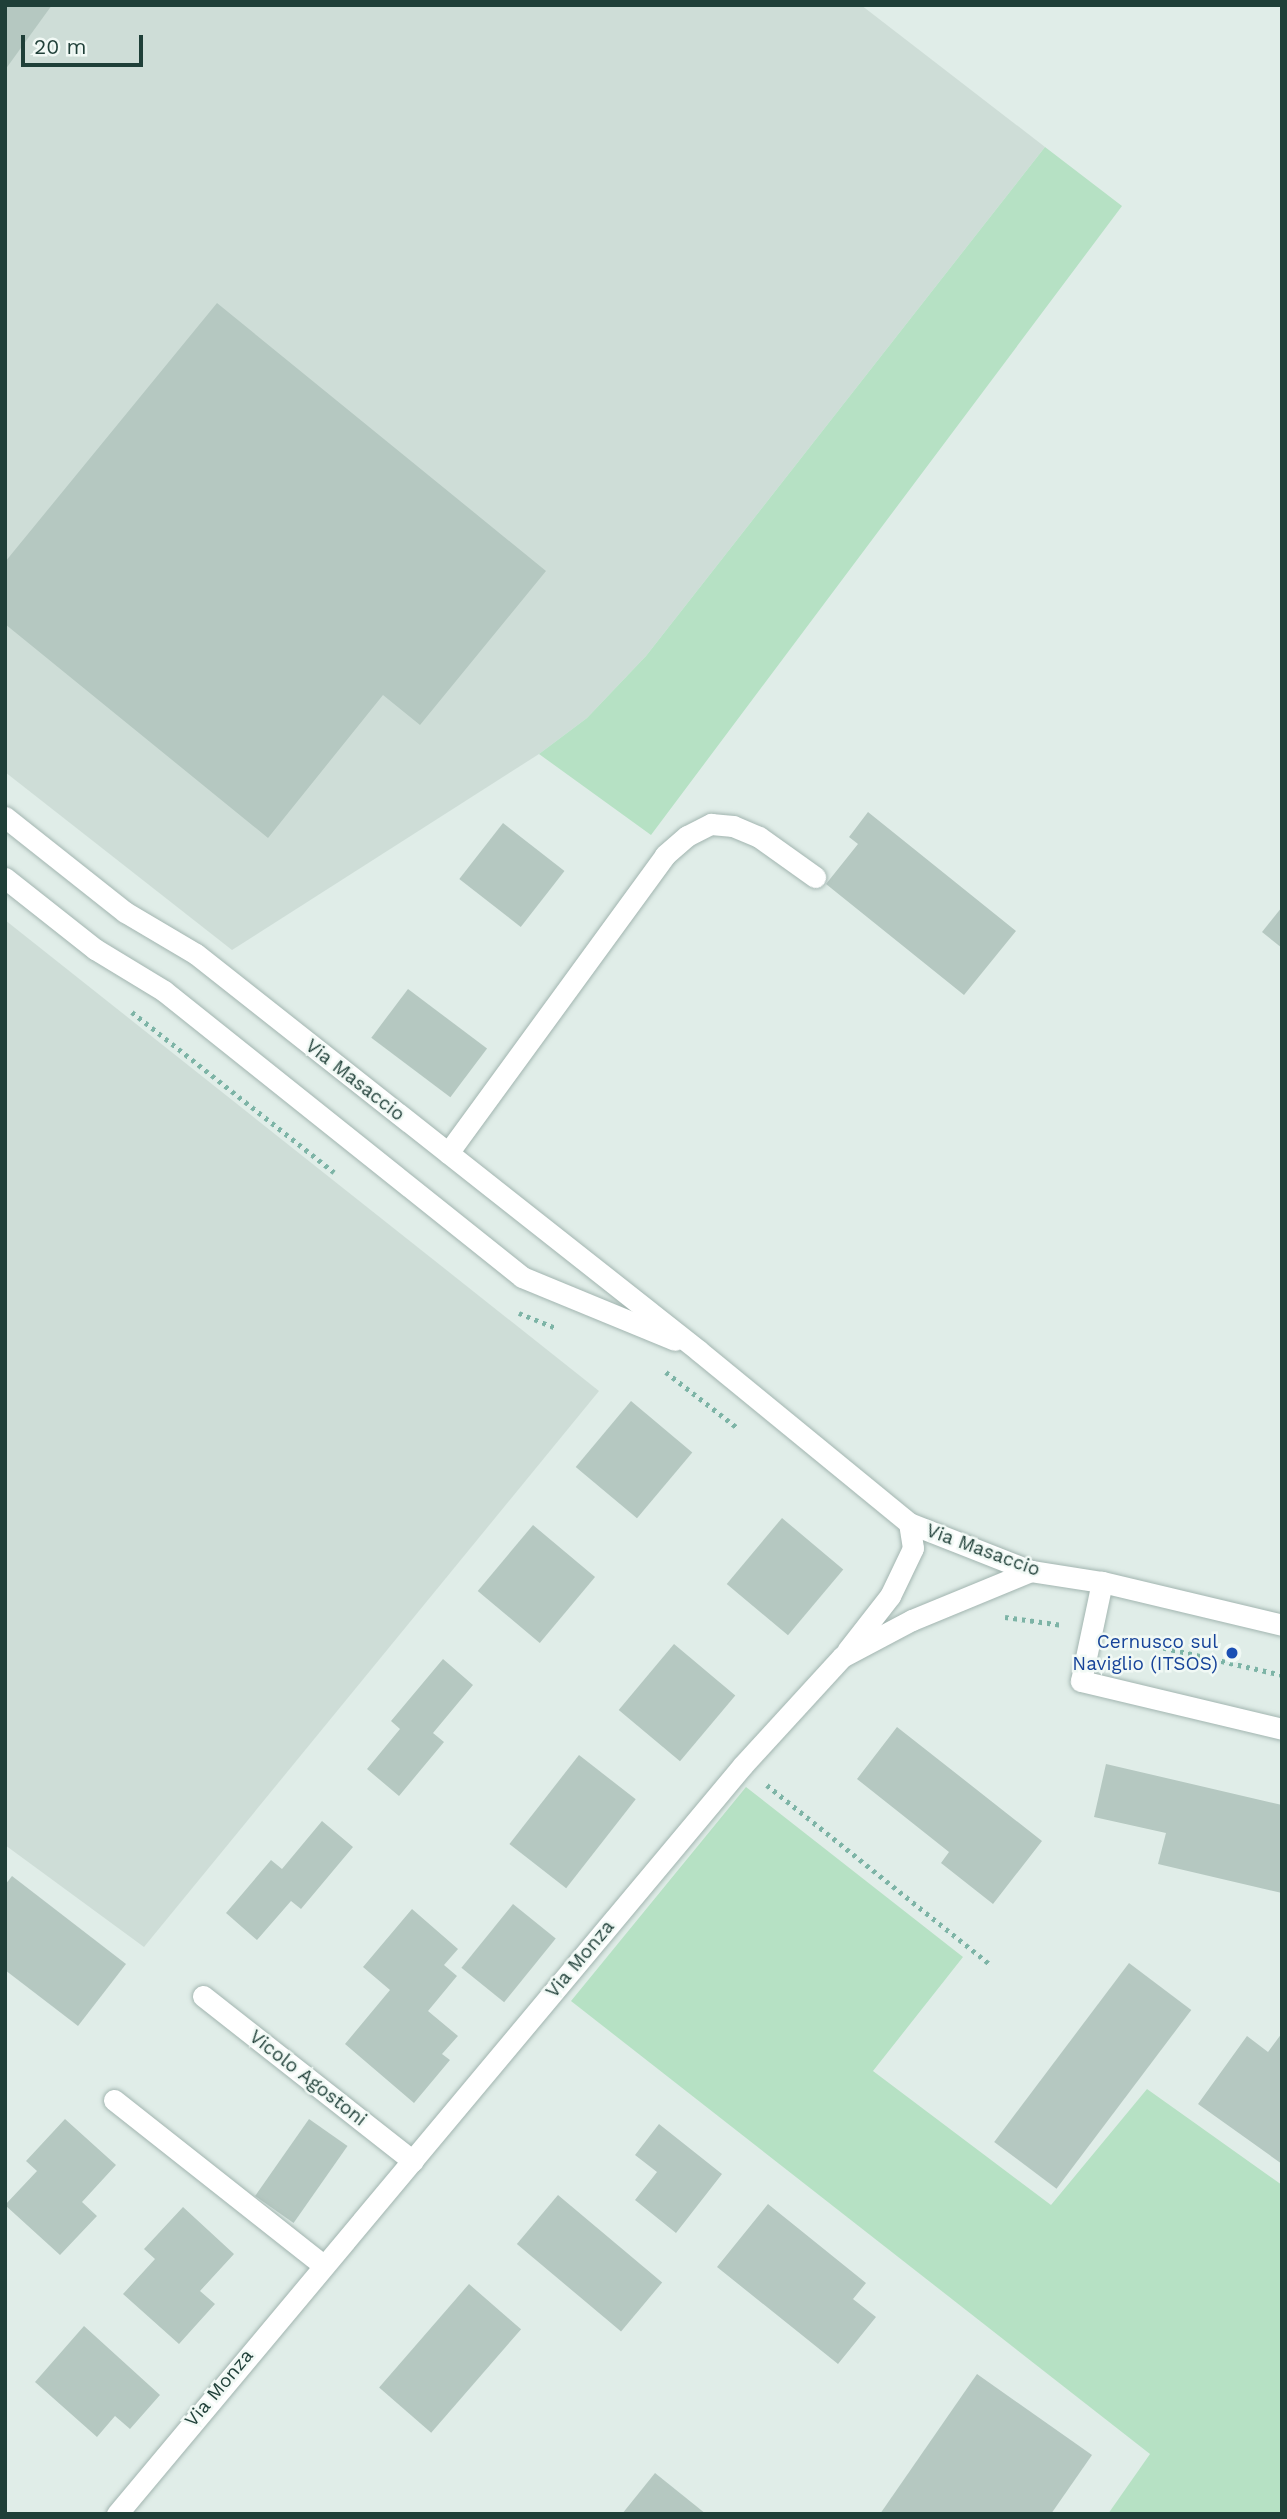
<!DOCTYPE html>
<html>
<head>
<meta charset="utf-8">
<style>
  body { margin:0 }
  #map { position:relative; width:1287px; height:2519px; overflow:hidden; background:#e0ede8; font-family:"Work Sans",sans-serif }
  div>[style] { position:absolute }
  [style*='--x'] { left:calc(var(--x)*1px); top:calc(var(--y)*1px); width:calc(var(--w)*1px); rotate:calc(var(--a)*1deg) }
  .built>* { inset:0; background:#ceddd7 }
  .green>* { inset:0; background:#b6e1c4 }
  .building>* { inset:0; background:#b5c8c1; transform-origin:0 0 }
  .path>* { height:4.5px; margin-top:-2.25px; transform-origin:0; background:repeating-linear-gradient(90deg,#7db4a6 0 3.5px,transparent 0 8.5px) }
  .roads { filter:drop-shadow(0 0 2px #a2b5b0) drop-shadow(0 0 2px #a2b5b0) }
  .lane>* { height:21px; margin:-10.5px; padding:0 10.5px; transform-origin:10.5px; border-radius:10.5px; background:#fff }
  .street>* { height:21px; margin:-10.5px; padding:0 10.5px; transform-origin:10.5px; border-radius:10.5px; background:#fff }
  .dots>* { width:19px; height:19px; translate:-50% -50%; box-sizing:border-box; border:4px solid #f1f9f5; border-radius:50% }
  span { translate:-50% -50%; white-space:nowrap; text-align:center; line-height:1.15; -webkit-text-stroke:5px #f1f9f5; paint-order:stroke }
  .street-label { font-size:19px; color:#1f3f38 }
  .transit-label { font-size:19px; color:#164399 }
  .right { translate:-100% -50%; text-align:right }
  .frame { position:absolute; inset:0; border:7px solid #1f3f38; pointer-events:none }
  .scale { position:absolute; left:21px; top:35px; width:122px; height:32px; box-sizing:border-box; border:4px solid #1f3f38; border-top:0; padding-left:9px; font-size:21px; line-height:24px; white-space:nowrap; color:#1f3f38; -webkit-text-stroke:5px #f1f9f5; paint-order:stroke }
</style>
</head>
<body>
<div id="map">
  <div class="built">
    <div style="clip-path:polygon(5px 5px,861px 5px,1045px 147px,646px 656px,587px 718px,539px 754px,232px 950px,5px 772px)"></div>
    <div style="clip-path:polygon(5px 920px,599px 1391px,144px 1947px,5px 1845px)"></div>
  </div>
  <div class="green">
    <div style="clip-path:polygon(1045px 147px,1122px 206px,651px 835px,539px 754px,587px 718px,646px 656px)"></div>
    <div style="clip-path:polygon(746px 1787px,963px 1957px,873px 2071px,1051px 2205px,1147px 2089px,1282px 2185px,1282px 2514px,1108px 2514px,1150px 2454px,571px 2001px)"></div>
  </div>
  <div class="building">
    <div style="clip-path:polygon(5px 5px,52px 5px,5px 70px)"></div>
    <div style="clip-path:polygon(217px 303px,546px 571px,420px 725px,383px 695px,268px 838px,5px 624px,5px 562px)"></div>
    <div style="clip-path:polygon(868px 812px,1016px 931px,964px 995px,826px 884px,858px 844px,849px 837px)"></div>
    <div style="left:503px;top:823px;width:78px;height:71px;rotate:38deg"></div>
    <div style="clip-path:polygon(1282px 907px,1282px 948px,1262px 932px)"></div>
    <div style="left:408px;top:989px;width:99px;height:61px;rotate:37deg"></div>
    <div style="left:631px;top:1401px;width:80px;height:86px;rotate:40deg"></div>
    <div style="left:782px;top:1518px;width:80px;height:86px;rotate:40deg"></div>
    <div style="left:533px;top:1525px;width:81px;height:86px;rotate:40deg"></div>
    <div style="left:674px;top:1644px;width:80px;height:86px;rotate:40deg"></div>
    <div style="clip-path:polygon(443px 1659px,473px 1685px,433px 1733px,444px 1742px,399px 1796px,367px 1769px,400px 1729px,391px 1721px)"></div>
    <div style="clip-path:polygon(897px 1727px,1042px 1841px,993px 1904px,941px 1863px,949px 1852px,857px 1779px)"></div>
    <div style="left:579px;top:1755px;width:72px;height:113px;rotate:38deg"></div>
    <div style="clip-path:polygon(1106px 1764px,1282px 1805px,1282px 1893px,1158px 1864px,1166px 1833px,1094px 1817px)"></div>
    <div style="clip-path:polygon(322px 1821px,353px 1847px,301px 1909px,291px 1901px,257px 1940px,226px 1913px,271px 1860px,282px 1869px)"></div>
    <div style="clip-path:polygon(12px 1876px,126px 1964px,78px 2026px,5px 1970px,5px 1885px)"></div>
    <div style="left:513px;top:1904px;width:55px;height:82px;rotate:39deg"></div>
    <div style="clip-path:polygon(412px 1909px,458px 1949px,444px 1965px,457px 1976px,428px 2011px,458px 2036px,442px 2054px,450px 2060px,414px 2103px,345px 2044px,390px 1990px,363px 1967px)"></div>
    <div style="left:1129px;top:1963px;width:78px;height:224px;rotate:37deg"></div>
    <div style="clip-path:polygon(1282px 2033px,1282px 2164px,1198px 2104px,1247px 2036px,1268px 2052px)"></div>
    <div style="clip-path:polygon(65px 2119px,116px 2165px,82px 2202px,97px 2216px,60px 2255px,5px 2205px,37px 2171px,26px 2161px)"></div>
    <div style="left:309px;top:2119px;width:47px;height:94px;rotate:35deg"></div>
    <div style="clip-path:polygon(659px 2124px,722px 2174px,676px 2233px,635px 2200px,657px 2172px,635px 2155px)"></div>
    <div style="left:558px;top:2195px;width:136px;height:64px;rotate:40deg"></div>
    <div style="clip-path:polygon(768px 2204px,866px 2283px,853px 2299px,876px 2317px,838px 2364px,717px 2267px)"></div>
    <div style="clip-path:polygon(183px 2207px,234px 2254px,200px 2291px,215px 2304px,179px 2344px,123px 2294px,155px 2259px,144px 2249px)"></div>
    <div style="left:469px;top:2284px;width:69px;height:137px;rotate:41deg"></div>
    <div style="clip-path:polygon(84px 2326px,160px 2395px,130px 2429px,115px 2416px,97px 2437px,35px 2382px)"></div>
    <div style="clip-path:polygon(977px 2374px,1092px 2455px,1051px 2514px,880px 2514px)"></div>
    <div style="clip-path:polygon(655px 2473px,706px 2514px,622px 2514px)"></div>
  </div>
  <div class="path">
    <div style="--x:132;--y:1012;--w:258;--a:38.4"></div>
    <div style="--x:519;--y:1313;--w:40;--a:22"></div>
    <div style="--x:666;--y:1372;--w:93;--a:38"></div>
    <div style="--x:1005;--y:1617;--w:58;--a:8"></div>
    <div style="--x:1122;--y:1638;--w:164;--a:13"></div>
    <div style="--x:767;--y:1785;--w:286;--a:38.8"></div>
  </div>
  <div class="roads">
    <div class="lane">
      <div style="--x:448;--y:1153;--w:369;--a:-53.9"></div>
      <div style="--x:665;--y:855;--w:29;--a:-41"></div>
      <div style="--x:687;--y:836;--w:27;--a:-27"></div>
      <div style="--x:711;--y:824;--w:22;--a:5"></div>
      <div style="--x:733;--y:826;--w:28;--a:23"></div>
      <div style="--x:759;--y:837;--w:69;--a:35.5"></div>
      <div style="--x:1102;--y:1582;--w:101;--a:102"></div>
      <div style="--x:1081;--y:1681;--w:207;--a:13.4"></div>
    </div>
    <div class="street">
      <div style="--x:5;--y:817;--w:153;--a:38.4"></div>
      <div style="--x:125;--y:912;--w:82;--a:30.6"></div>
      <div style="--x:196;--y:954;--w:641;--a:38.28"></div>
      <div style="--x:699;--y:1351;--w:271;--a:39.3"></div>
      <div style="--x:909;--y:1523;--w:131;--a:21.5"></div>
      <div style="--x:1031;--y:1571;--w:72;--a:8.8"></div>
      <div style="--x:1102;--y:1582;--w:185;--a:13.4"></div>
      <div style="--x:5;--y:878;--w:115;--a:38.3"></div>
      <div style="--x:95;--y:949;--w:81;--a:31.3"></div>
      <div style="--x:164;--y:991;--w:458;--a:38.6"></div>
      <div style="--x:522;--y:1277;--w:165;--a:22.4"></div>
      <div style="--x:847;--y:1651;--w:70;--a:-52"></div>
      <div style="--x:890;--y:1596;--w:53;--a:-64.4"></div>
      <div style="--x:913;--y:1548;--w:25;--a:-99"></div>
      <div style="--x:203;--y:1996;--w:267;--a:38.2"></div>
      <div style="--x:114;--y:2100;--w:266;--a:38.3"></div>
      <div style="--x:117;--y:2514;--w:976;--a:-50.11"></div>
      <div style="--x:743;--y:1765;--w:147;--a:-47.5"></div>
      <div style="--x:842;--y:1657;--w:79;--a:-27.9"></div>
      <div style="--x:912;--y:1620;--w:129;--a:-22.4"></div>
    </div>
  </div>
  <div class="dots">
    <div style="left:1232px;top:1653px;background:#1a4fb4"></div>
  </div>
  <div class="street-label">
    <span style="left:355px;top:1080px;rotate:38deg">Via Masaccio</span>
    <span style="left:983px;top:1550px;rotate:20deg">Via Masaccio</span>
    <span style="left:580px;top:1959px;rotate:-50deg">Via Monza</span>
    <span style="left:308px;top:2078px;rotate:38deg">Vicolo Agostoni</span>
    <span style="left:219px;top:2388px;rotate:-50deg">Via Monza</span>
  </div>
  <div class="transit-label">
    <span class="right" style="left:1218px;top:1653px">Cernusco sul<br>Naviglio (ITSOS)</span>
  </div>
  <div class="frame"></div>
  <div class="scale">20 m</div>
</div>
</body>
</html>
